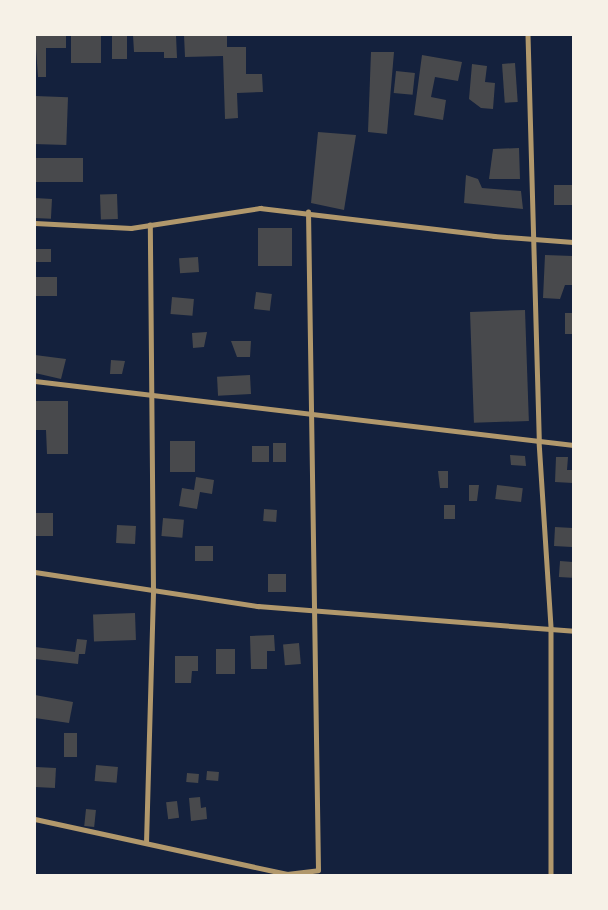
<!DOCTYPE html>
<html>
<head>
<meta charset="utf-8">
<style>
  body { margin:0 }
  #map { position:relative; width:608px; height:910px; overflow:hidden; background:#14213d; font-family:"Source Sans 3",sans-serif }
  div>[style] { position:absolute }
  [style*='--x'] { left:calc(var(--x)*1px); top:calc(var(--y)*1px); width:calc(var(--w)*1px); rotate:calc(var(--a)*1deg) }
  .building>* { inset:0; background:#48494c; transform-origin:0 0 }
  .minor>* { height:4.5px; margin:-2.25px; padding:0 2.25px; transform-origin:2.25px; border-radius:2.25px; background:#b1986c }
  span { translate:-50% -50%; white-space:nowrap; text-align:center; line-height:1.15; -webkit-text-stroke:5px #f6f1e7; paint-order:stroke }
  .frame { position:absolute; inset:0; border:36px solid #f6f1e7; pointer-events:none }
</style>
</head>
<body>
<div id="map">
  <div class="building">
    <div style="clip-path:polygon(35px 35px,66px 35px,66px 48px,46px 48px,46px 77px,38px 77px)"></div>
    <div style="left:71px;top:35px;width:30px;height:28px"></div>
    <div style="left:112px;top:35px;width:15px;height:24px"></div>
    <div style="clip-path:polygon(133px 35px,176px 35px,177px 58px,164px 58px,164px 52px,134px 52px)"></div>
    <div style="clip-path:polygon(184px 35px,227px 35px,227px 47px,246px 47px,246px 74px,262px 74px,263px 92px,237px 93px,238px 118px,225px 119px,223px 56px,185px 57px)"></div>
    <div style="clip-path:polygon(371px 52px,394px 52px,387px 134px,368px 132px)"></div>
    <div style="clip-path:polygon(422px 55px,462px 62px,458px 81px,435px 77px,431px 97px,446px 100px,443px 120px,414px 115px)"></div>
    <div style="left:515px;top:63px;width:39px;height:13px;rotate:86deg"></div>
    <div style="clip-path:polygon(472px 64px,487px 66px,485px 82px,495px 83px,493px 109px,481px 108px,469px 99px)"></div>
    <div style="left:396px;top:71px;width:19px;height:22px;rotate:6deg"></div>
    <div style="left:35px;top:96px;width:33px;height:48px;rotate:2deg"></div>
    <div style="clip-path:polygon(318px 132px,356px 135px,344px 210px,311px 203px)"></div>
    <div style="clip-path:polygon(519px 148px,520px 179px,489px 179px,493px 149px)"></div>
    <div style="left:35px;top:158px;width:48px;height:24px"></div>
    <div style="clip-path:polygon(466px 175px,478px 179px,482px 188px,521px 191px,523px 209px,464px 203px)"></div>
    <div style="left:573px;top:185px;width:20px;height:19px;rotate:90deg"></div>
    <div style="left:117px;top:194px;width:25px;height:17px;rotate:88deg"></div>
    <div style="left:35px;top:198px;width:17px;height:20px;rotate:3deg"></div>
    <div style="left:258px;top:228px;width:34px;height:38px"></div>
    <div style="left:35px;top:249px;width:16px;height:13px"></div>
    <div style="clip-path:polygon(545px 255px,573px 256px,573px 285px,565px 285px,560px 299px,543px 298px)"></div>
    <div style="left:198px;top:257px;width:15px;height:19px;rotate:86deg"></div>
    <div style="left:35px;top:277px;width:22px;height:19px"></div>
    <div style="left:256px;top:292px;width:16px;height:17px;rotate:7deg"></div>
    <div style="left:172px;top:297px;width:22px;height:17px;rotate:5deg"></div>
    <div style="left:525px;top:310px;width:111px;height:55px;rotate:88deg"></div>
    <div style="left:565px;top:313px;width:8px;height:21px"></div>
    <div style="clip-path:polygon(207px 332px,204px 347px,193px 348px,192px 333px)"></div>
    <div style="clip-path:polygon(231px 341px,251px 341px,250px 357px,237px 357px)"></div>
    <div style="clip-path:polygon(35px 355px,66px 359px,61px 379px,35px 373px)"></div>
    <div style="clip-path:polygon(111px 360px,125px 361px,122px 374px,110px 374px)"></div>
    <div style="left:250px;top:375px;width:19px;height:33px;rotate:87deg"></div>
    <div style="clip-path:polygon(35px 401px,68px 401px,68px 454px,47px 454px,46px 430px,35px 430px)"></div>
    <div style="left:170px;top:441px;width:25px;height:31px"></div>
    <div style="left:273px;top:443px;width:13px;height:19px"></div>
    <div style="left:252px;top:446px;width:17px;height:16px"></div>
    <div style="clip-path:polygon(510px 455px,525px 456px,526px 466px,511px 465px)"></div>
    <div style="clip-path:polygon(556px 457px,568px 457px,567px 470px,573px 470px,573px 483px,555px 482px)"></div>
    <div style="clip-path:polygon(438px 471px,448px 471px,448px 488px,440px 488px)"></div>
    <div style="clip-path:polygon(196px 477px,214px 480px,212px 494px,200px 492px,197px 509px,179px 506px,182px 488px,194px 490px)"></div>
    <div style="clip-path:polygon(469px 485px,479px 485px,477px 501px,469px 501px)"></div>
    <div style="left:497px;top:485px;width:26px;height:14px;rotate:7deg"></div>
    <div style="left:455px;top:505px;width:14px;height:11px;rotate:90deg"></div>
    <div style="left:264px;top:509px;width:13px;height:12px;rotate:4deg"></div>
    <div style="left:35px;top:513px;width:18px;height:23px"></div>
    <div style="left:163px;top:518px;width:21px;height:18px;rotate:5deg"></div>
    <div style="left:117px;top:525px;width:19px;height:18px;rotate:3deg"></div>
    <div style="left:555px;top:527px;width:18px;height:19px;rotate:3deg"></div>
    <div style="left:195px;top:546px;width:18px;height:15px"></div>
    <div style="left:560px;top:561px;width:13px;height:16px;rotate:4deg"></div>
    <div style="left:268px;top:574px;width:18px;height:18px"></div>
    <div style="left:135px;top:613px;width:27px;height:42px;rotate:88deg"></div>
    <div style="clip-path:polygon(274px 635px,275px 651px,267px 651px,267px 669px,251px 669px,250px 636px)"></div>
    <div style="clip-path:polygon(77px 639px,87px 640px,85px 654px,79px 654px,78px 664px,35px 659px,35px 647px,75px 652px)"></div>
    <div style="left:299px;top:643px;width:21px;height:16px;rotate:85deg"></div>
    <div style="left:216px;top:649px;width:19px;height:25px"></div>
    <div style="clip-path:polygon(175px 656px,198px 656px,198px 671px,192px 671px,191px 683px,175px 683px)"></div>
    <div style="clip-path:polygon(35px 695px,73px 702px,69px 723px,35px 718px)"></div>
    <div style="left:64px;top:733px;width:13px;height:24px"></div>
    <div style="left:96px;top:765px;width:22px;height:16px;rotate:5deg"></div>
    <div style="left:36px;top:767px;width:20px;height:20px;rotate:3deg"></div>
    <div style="left:207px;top:771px;width:12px;height:9px;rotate:5deg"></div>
    <div style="left:187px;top:773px;width:12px;height:9px;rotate:5deg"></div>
    <div style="clip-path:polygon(200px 797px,201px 808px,206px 807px,207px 819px,191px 821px,189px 798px)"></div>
    <div style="left:177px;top:801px;width:17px;height:11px;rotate:83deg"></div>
    <div style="left:86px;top:809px;width:10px;height:17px;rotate:6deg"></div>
  </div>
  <div class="minor">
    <div style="--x:528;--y:35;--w:406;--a:88.4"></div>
    <div style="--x:539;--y:441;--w:188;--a:86.3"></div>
    <div style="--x:551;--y:629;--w:246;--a:90"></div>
    <div style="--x:35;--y:223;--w:96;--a:3"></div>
    <div style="--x:131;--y:228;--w:131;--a:-8.8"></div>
    <div style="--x:260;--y:208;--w:236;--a:6.8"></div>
    <div style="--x:494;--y:236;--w:79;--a:4.3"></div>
    <div style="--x:35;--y:381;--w:542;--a:6.78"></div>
    <div style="--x:35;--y:572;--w:226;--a:8.7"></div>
    <div style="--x:258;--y:606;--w:316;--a:4.5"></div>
    <div style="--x:35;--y:819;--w:258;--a:12.3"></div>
    <div style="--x:287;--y:874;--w:31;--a:-7"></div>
    <div style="--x:318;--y:870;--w:658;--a:-90.87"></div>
    <div style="--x:146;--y:843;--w:253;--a:-88.4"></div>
    <div style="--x:153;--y:590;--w:365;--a:-90.5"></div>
  </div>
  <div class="frame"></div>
</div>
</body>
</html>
